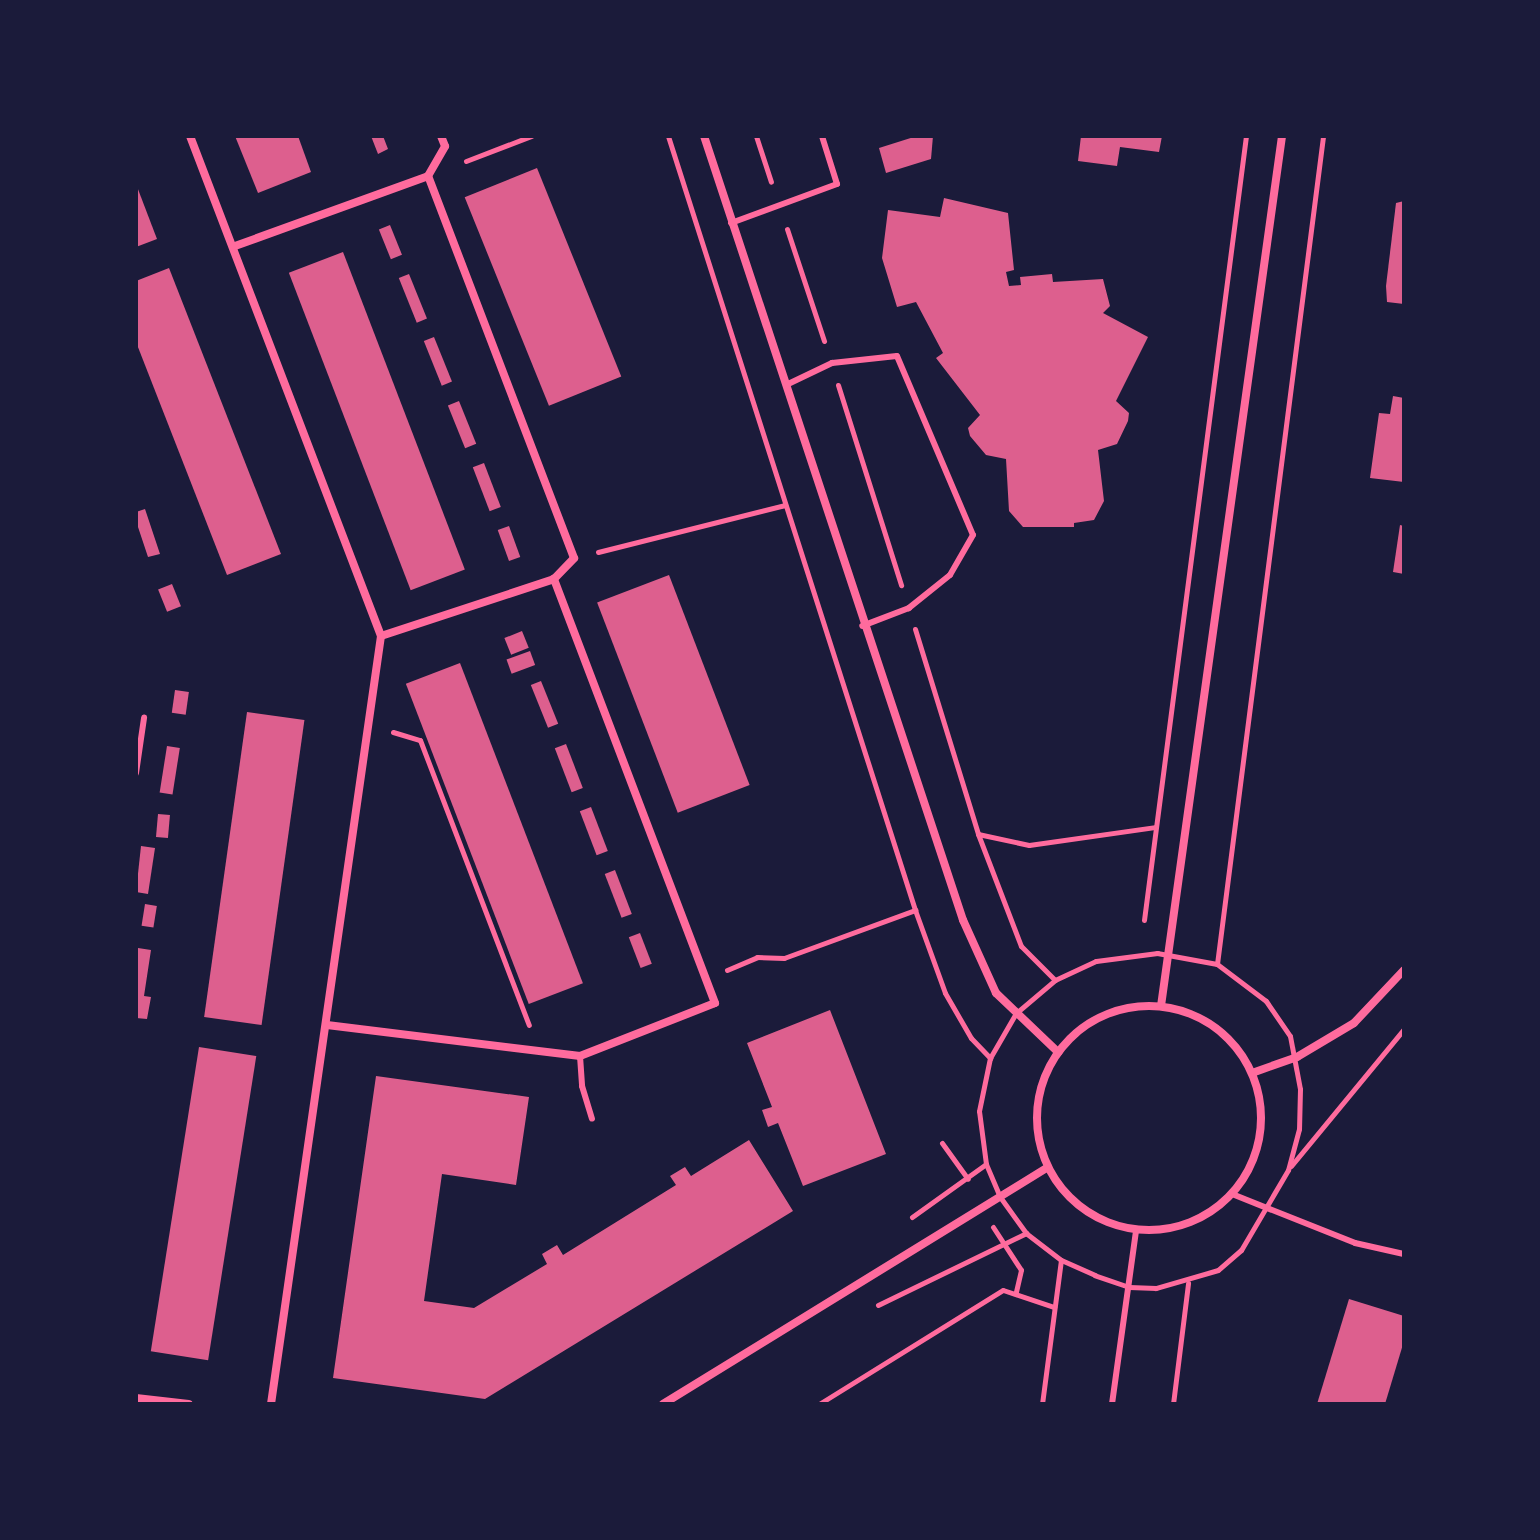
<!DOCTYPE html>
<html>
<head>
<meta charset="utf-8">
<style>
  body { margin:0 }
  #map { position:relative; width:1540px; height:1540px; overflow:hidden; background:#1b1b3a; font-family:Arial,sans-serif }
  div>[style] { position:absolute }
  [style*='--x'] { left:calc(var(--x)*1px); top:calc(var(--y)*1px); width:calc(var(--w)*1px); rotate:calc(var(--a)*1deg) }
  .building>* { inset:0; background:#dd5f8e; transform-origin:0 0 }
  .path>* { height:5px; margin:-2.5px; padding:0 2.5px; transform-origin:2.5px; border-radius:2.5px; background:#ff6b9d }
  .service>* { height:6px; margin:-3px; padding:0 3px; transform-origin:3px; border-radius:3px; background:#ff6b9d }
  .minor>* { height:8px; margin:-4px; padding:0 4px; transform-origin:4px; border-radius:4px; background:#ff6b9d }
  .minor>.ring { margin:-4px; padding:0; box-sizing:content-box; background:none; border:8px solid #ff6b9d; border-radius:50% }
  span { translate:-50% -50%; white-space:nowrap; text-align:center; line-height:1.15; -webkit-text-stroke:7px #1b1b3a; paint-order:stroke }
  .frame { position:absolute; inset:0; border:138px solid #1b1b3a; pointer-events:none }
</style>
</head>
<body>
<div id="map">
  <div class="building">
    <div style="clip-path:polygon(235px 136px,298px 136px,311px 172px,258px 193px)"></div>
    <div style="clip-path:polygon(371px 136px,383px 136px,388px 149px,378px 154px)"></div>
    <div style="clip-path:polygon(917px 136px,933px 136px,931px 159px,886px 173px,879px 148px)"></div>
    <div style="clip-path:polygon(1081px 136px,1162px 136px,1159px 152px,1120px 147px,1117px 166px,1078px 161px)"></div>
    <div style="left:537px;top:168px;width:225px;height:78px;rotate:68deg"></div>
    <div style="clip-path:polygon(136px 184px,157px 239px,136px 247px)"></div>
    <div style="clip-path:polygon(944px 198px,1008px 213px,1014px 270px,1006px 272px,1009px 286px,1021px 285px,1020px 277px,1052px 274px,1053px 282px,1103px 279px,1110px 306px,1103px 313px,1148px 337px,1116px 401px,1129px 413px,1128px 421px,1117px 444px,1098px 450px,1104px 501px,1094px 520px,1074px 523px,1074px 527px,1023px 527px,1009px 511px,1006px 459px,986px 455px,970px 436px,968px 428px,980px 415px,936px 358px,943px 353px,916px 302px,897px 307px,882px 258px,888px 210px,940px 217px)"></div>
    <div style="clip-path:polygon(1404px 201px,1404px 304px,1387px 302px,1386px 286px,1396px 203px)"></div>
    <div style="left:390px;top:225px;width:32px;height:12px;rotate:68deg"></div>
    <div style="left:343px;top:252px;width:340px;height:58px;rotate:69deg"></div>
    <div style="clip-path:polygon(169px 268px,281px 554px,227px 575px,136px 342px,136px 281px)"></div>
    <div style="left:409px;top:274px;width:48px;height:11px;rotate:68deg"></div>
    <div style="left:434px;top:337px;width:48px;height:11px;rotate:68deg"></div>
    <div style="clip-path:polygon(1393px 396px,1404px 398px,1404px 482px,1370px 478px,1379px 413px,1390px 414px)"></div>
    <div style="left:459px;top:401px;width:46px;height:12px;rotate:68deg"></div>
    <div style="left:484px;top:463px;width:47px;height:12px;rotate:69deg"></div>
    <div style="clip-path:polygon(145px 509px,160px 554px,148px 557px,136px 521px,136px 512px)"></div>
    <div style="clip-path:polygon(1400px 525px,1404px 526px,1404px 574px,1393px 572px)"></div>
    <div style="left:509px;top:526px;width:33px;height:12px;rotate:70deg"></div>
    <div style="left:669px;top:575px;width:225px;height:77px;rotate:69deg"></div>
    <div style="left:172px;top:584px;width:24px;height:15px;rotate:68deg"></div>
    <div style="left:522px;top:631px;width:18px;height:19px;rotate:68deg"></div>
    <div style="left:530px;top:651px;width:15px;height:25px;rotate:70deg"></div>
    <div style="left:460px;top:663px;width:343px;height:58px;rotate:69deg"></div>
    <div style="left:541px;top:681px;width:46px;height:11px;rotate:68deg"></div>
    <div style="left:175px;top:690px;width:14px;height:23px;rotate:8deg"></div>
    <div style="left:247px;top:712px;width:58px;height:308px;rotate:8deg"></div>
    <div style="left:566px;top:744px;width:47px;height:12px;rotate:69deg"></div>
    <div style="left:167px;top:746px;width:13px;height:47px;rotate:9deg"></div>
    <div style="left:591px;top:807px;width:47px;height:12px;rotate:69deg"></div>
    <div style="left:158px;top:814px;width:12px;height:23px;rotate:5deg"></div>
    <div style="clip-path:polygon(141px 846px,155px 848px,148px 894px,136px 892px)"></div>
    <div style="left:615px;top:870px;width:47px;height:11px;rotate:69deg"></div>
    <div style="left:145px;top:904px;width:12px;height:22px;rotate:9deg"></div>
    <div style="left:640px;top:933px;width:33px;height:12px;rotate:69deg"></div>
    <div style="clip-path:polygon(138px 948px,151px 950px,144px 996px,151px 997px,147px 1019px,136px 1018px)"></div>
    <div style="clip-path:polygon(830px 1010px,886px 1154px,803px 1186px,778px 1123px,768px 1127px,762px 1110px,772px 1107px,747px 1043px)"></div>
    <div style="left:199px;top:1047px;width:58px;height:308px;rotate:9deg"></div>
    <div style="clip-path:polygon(376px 1076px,529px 1097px,516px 1185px,442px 1174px,424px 1301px,474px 1308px,547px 1264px,542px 1254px,557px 1245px,563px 1255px,676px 1185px,670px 1176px,685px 1167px,691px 1176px,749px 1140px,793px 1211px,485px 1399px,333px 1378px)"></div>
    <div style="clip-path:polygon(1349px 1299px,1404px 1316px,1404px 1341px,1385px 1404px,1317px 1404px)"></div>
  </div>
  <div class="path">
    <div style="--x:668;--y:136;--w:812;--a:72.3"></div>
    <div style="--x:915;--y:910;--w:88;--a:70.1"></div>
    <div style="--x:945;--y:993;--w:52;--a:60"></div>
    <div style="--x:971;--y:1038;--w:28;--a:46"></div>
    <div style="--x:756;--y:136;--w:48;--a:71.9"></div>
    <div style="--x:466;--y:161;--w:70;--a:-21"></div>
    <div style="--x:787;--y:229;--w:118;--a:71.7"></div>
    <div style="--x:838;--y:385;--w:210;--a:72.5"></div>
    <div style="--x:598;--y:552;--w:193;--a:-14.1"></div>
    <div style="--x:915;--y:629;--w:214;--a:72.9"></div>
    <div style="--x:978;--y:834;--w:120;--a:69"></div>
    <div style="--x:1021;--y:946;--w:48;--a:45"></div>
    <div style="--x:393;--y:732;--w:28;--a:17"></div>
    <div style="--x:420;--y:740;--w:305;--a:69.1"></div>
    <div style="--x:978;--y:834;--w:52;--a:12.2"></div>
    <div style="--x:1029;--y:845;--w:127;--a:-8.1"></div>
    <div style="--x:1144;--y:920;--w:791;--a:-82.59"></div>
    <div style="--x:1157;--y:953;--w:61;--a:10.4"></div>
    <div style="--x:1217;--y:964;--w:61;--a:37.1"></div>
    <div style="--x:1266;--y:1001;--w:42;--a:55.6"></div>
    <div style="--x:1290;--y:1036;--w:54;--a:79.3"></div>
    <div style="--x:1300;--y:1089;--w:40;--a:91.4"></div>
    <div style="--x:1299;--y:1129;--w:42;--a:105"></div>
    <div style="--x:1288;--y:1170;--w:93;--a:120.4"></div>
    <div style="--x:1241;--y:1250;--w:30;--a:139"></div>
    <div style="--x:1218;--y:1270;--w:65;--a:163.8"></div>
    <div style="--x:1156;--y:1288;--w:27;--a:-178"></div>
    <div style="--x:1129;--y:1287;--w:36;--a:-161"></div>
    <div style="--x:1095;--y:1275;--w:37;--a:-156"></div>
    <div style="--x:1061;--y:1260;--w:44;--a:-142.4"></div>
    <div style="--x:1026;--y:1233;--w:44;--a:-125.8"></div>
    <div style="--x:1000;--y:1197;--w:36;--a:-113"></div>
    <div style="--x:986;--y:1164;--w:53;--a:-97.5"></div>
    <div style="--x:979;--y:1111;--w:54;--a:-78.3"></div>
    <div style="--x:990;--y:1058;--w:52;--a:-60"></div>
    <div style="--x:1016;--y:1013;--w:51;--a:-40.2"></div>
    <div style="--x:1055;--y:980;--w:45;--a:-24.9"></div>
    <div style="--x:1096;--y:961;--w:62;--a:-7.5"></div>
    <div style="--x:1217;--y:964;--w:835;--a:-82.7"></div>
    <div style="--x:727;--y:970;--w:33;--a:-23"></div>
    <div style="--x:757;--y:957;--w:27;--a:2"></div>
    <div style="--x:784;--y:958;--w:140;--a:-20.1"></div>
    <div style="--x:942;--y:1143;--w:44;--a:54.2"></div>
    <div style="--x:1291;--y:1166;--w:178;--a:-50.5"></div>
    <div style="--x:912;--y:1217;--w:91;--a:-35.6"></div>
    <div style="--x:993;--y:1227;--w:51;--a:56.9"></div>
    <div style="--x:1021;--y:1270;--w:23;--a:103"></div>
    <div style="--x:878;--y:1305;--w:165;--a:-25.9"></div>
    <div style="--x:819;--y:1404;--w:216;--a:-31.8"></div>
    <div style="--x:1003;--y:1290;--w:54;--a:18.4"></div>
    <div style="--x:1042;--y:1404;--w:145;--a:-82.5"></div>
    <div style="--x:1173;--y:1404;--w:122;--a:-82.9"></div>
  </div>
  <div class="service">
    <div style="--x:731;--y:223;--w:113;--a:-20.2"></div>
    <div style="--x:837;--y:184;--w:50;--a:-107.4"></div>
    <div style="--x:786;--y:385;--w:51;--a:-25.6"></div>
    <div style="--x:832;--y:363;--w:65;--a:-6.1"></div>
    <div style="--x:897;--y:356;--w:194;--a:67"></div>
    <div style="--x:973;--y:535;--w:46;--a:119.9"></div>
    <div style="--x:950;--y:575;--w:53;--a:141.2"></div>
    <div style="--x:909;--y:608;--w:50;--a:159"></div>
    <div style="--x:136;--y:773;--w:56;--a:-81.7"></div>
    <div style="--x:580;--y:1056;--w:30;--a:86"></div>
    <div style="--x:582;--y:1086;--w:34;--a:73"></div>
    <div style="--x:1232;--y:1194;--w:132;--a:21.7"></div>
    <div style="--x:1355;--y:1243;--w:50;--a:12.7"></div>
    <div style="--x:1112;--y:1404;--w:176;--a:-82.1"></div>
  </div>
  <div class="minor">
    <div style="--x:190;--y:136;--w:535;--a:69.09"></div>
    <div style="--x:381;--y:636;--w:776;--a:98.15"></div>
    <div style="--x:704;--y:136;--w:826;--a:71.72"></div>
    <div style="--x:963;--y:920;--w:80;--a:65.7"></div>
    <div style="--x:996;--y:993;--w:86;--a:43.6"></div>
    <div style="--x:235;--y:246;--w:205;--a:-19.9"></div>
    <div style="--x:381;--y:636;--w:182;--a:-18.2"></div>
    <div class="ring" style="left:1037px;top:1006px;width:216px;height:216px"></div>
    <div style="--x:1161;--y:1006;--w:878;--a:-82.08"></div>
    <div style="--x:327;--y:1025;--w:255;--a:7"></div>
    <div style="--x:580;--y:1056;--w:145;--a:-21.4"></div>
    <div style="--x:715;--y:1003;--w:454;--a:-110.8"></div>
    <div style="--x:554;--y:579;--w:29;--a:-46"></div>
    <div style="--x:574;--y:558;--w:409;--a:-110.9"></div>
    <div style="--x:428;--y:176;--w:34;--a:-60"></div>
    <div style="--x:445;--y:146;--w:11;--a:-112"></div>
    <div style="--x:1252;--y:1073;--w:48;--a:-19.6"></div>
    <div style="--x:1297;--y:1057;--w:66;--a:-30.8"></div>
    <div style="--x:1354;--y:1023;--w:73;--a:-46.7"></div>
    <div style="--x:136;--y:1398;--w:53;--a:6.5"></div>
    <div style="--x:663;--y:1404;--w:452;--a:-31.6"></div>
  </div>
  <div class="frame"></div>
</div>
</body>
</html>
